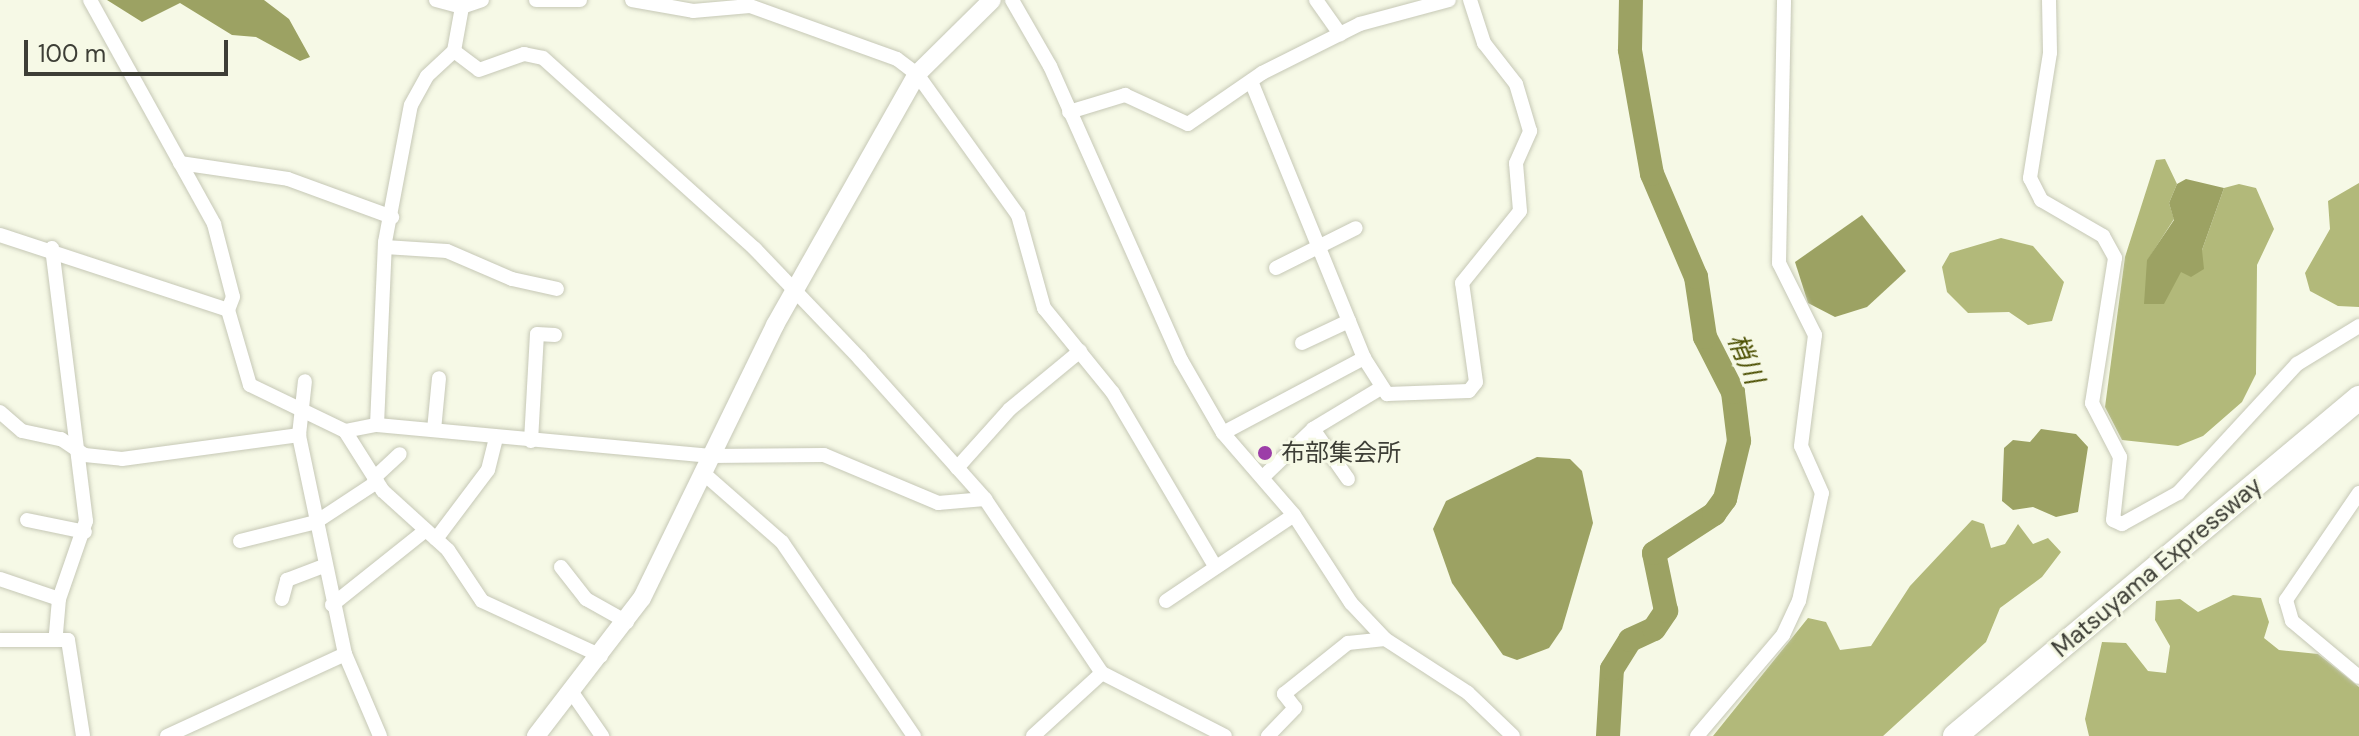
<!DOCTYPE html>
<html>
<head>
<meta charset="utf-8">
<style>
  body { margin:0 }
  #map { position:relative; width:2359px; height:736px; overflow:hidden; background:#f6f9e6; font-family:"DM Sans","Noto Sans JP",sans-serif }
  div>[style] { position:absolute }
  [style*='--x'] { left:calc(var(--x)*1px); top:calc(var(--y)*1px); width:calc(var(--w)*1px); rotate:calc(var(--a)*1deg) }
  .forest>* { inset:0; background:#b2b97a }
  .water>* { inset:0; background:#9ca263 }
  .river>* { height:24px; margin:-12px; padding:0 12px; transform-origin:12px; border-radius:12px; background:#9ca263 }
  .roads { filter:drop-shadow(0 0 2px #c6c8b6) drop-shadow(0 0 2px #c6c8b6) }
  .street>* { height:14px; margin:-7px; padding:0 7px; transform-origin:7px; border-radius:7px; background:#fff }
  .secondary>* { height:18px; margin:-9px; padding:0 9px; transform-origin:9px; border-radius:9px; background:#fff }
  .highway>* { height:24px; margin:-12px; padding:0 12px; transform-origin:12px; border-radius:12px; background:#fff }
  .dots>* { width:22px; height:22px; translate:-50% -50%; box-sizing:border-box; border:4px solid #f6f9e6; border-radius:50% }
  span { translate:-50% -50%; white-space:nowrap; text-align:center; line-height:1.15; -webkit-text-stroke:6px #f6f9e6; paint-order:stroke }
  .poi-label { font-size:24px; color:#3d3e36 }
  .left { translate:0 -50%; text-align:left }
  .street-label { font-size:24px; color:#3d3e36 }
  .water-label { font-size:26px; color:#4b4f00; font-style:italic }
  .scale { position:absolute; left:24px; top:40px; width:204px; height:36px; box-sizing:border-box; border:4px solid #3d3e36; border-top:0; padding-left:10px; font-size:24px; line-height:28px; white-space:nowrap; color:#3d3e36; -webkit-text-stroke:6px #f6f9e6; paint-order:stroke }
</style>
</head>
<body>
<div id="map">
  <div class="forest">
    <div style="clip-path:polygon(2165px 159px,2177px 184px,2169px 203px,2174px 219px,2147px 261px,2181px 271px,2202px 250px,2224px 188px,2239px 184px,2256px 188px,2274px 229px,2257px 265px,2256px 374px,2242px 402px,2203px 436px,2178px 446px,2122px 440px,2105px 407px,2125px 257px,2156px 160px)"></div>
    <div style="clip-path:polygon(2359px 183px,2359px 307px,2338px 306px,2310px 291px,2305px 273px,2330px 229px,2328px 201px)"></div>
    <div style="clip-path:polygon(2001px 238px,2033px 246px,2064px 282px,2052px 321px,2028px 325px,2009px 312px,1968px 313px,1947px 292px,1942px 267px,1950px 253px)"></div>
    <div style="clip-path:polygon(1972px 520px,1984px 524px,1991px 548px,2005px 544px,2018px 524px,2033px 544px,2048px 538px,2061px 552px,2042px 577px,2000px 608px,1986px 642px,1883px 736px,1713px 736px,1808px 618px,1826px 622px,1840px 650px,1871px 646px,1910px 586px)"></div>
    <div style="clip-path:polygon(2233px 595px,2261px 598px,2269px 622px,2264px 638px,2279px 650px,2318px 654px,2359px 687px,2359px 736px,2089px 736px,2085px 719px,2102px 642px,2126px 643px,2148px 671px,2166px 673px,2170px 646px,2155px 620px,2156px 601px,2180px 599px,2198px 612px)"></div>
  </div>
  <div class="water">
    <div style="clip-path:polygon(107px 0,264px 0,289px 19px,310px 57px,300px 61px,256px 37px,232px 35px,180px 3px,142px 22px)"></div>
    <div style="clip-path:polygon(2186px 179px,2224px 188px,2202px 250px,2204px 269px,2191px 277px,2181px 272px,2164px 304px,2144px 304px,2147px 260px,2174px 220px,2169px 203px,2177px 184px)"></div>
    <div style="clip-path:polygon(1862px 215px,1906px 271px,1867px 307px,1835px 317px,1808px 303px,1795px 262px)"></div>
    <div style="clip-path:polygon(2041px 429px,2076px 434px,2088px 447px,2078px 512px,2056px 517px,2033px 507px,2013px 510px,2002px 501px,2004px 448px,2013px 440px,2030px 442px)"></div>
    <div style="clip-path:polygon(1537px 457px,1570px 459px,1582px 471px,1593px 523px,1562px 629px,1549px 648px,1517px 660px,1503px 655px,1452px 583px,1433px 529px,1446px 501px)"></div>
  </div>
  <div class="river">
    <div style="--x:1608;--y:736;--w:67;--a:-86.6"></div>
    <div style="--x:1612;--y:669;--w:34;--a:-58"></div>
    <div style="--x:1630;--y:640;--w:26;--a:-25"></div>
    <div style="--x:1654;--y:629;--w:22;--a:-56"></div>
    <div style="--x:1666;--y:611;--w:59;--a:-101.7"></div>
    <div style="--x:1654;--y:553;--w:72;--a:-33"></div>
    <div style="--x:1714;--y:514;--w:19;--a:-54"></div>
    <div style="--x:1725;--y:499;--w:60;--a:-76.4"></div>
    <div style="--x:1739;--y:441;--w:49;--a:-97"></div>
    <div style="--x:1733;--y:392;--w:62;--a:-117"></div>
    <div style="--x:1705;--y:337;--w:61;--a:-98.5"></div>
    <div style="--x:1696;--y:277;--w:112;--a:-113.1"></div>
    <div style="--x:1652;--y:174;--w:126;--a:-100.1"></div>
    <div style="--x:1630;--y:50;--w:50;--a:-88.9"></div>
  </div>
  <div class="roads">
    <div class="street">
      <div style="--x:90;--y:0;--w:256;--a:61"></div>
      <div style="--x:214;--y:224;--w:75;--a:75.4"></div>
      <div style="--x:233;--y:297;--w:14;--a:111"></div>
      <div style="--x:436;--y:0;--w:27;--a:15"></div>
      <div style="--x:462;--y:7;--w:21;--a:-19"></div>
      <div style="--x:536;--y:0;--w:44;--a:0"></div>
      <div style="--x:632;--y:0;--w:62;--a:10.2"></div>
      <div style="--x:693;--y:11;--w:57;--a:-5"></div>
      <div style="--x:750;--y:6;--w:156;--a:19.8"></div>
      <div style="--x:897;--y:59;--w:25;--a:37"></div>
      <div style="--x:917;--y:74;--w:173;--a:54.4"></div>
      <div style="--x:1018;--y:215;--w:97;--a:74.4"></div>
      <div style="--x:1044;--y:308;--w:109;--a:50.9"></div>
      <div style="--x:1113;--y:393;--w:197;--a:59.5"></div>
      <div style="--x:1012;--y:0;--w:76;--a:60.1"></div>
      <div style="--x:1050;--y:66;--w:322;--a:66"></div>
      <div style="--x:1181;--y:360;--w:84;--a:60.1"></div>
      <div style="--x:1223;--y:433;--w:108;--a:49.1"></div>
      <div style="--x:1294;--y:515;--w:105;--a:57.1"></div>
      <div style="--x:1351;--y:603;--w:50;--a:46.6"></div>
      <div style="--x:1385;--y:639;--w:99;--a:33"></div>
      <div style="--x:1468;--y:693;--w:62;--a:43.7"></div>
      <div style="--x:1316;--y:0;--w:42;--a:54.8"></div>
      <div style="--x:2049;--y:0;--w:53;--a:88.9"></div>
      <div style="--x:2050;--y:53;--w:127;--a:99.1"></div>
      <div style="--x:2030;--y:178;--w:25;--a:63"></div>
      <div style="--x:2041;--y:200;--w:72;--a:30.1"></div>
      <div style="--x:2103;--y:236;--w:25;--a:61"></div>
      <div style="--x:2115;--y:258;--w:147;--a:99"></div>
      <div style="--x:2092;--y:403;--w:61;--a:62.6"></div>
      <div style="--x:2120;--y:457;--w:63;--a:96.3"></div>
      <div style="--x:2113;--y:520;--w:10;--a:24"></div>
      <div style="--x:2122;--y:524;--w:64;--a:-29"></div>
      <div style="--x:2178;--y:493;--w:176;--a:-47.3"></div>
      <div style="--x:2297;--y:364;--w:73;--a:-31.5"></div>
      <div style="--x:454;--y:51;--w:31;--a:37"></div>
      <div style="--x:479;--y:70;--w:48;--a:-19.6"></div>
      <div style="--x:524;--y:54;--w:19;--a:12"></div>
      <div style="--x:543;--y:58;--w:285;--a:42"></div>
      <div style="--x:755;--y:249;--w:152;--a:46.3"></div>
      <div style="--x:860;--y:359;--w:188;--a:48.2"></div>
      <div style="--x:985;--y:499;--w:210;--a:56.1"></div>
      <div style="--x:1102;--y:673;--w:138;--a:27.1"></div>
      <div style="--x:1069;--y:112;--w:59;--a:-16.9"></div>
      <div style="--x:1125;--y:95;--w:69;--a:24.7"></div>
      <div style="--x:1188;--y:124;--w:90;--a:-34.6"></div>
      <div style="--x:1262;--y:73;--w:110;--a:-26.6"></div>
      <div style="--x:1360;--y:24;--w:92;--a:-15.1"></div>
      <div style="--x:180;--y:163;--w:109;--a:8.4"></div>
      <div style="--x:288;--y:179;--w:111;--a:20.1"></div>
      <div style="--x:0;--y:235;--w:240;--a:18.2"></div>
      <div style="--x:228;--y:310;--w:78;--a:73.7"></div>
      <div style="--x:250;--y:385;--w:106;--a:25.8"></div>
      <div style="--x:345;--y:431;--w:71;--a:57.7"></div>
      <div style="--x:383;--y:491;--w:88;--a:42.2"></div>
      <div style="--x:448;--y:550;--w:61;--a:56.3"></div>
      <div style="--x:482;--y:601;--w:131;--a:24.8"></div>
      <div style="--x:385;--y:247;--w:62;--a:3.7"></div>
      <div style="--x:447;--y:251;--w:71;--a:23.3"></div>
      <div style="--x:512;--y:279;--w:46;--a:12.5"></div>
      <div style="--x:52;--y:248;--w:275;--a:82.9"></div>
      <div style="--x:86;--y:521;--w:83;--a:109.1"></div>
      <div style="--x:59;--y:599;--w:38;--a:95"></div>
      <div style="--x:1276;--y:268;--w:89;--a:-26.6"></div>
      <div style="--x:1302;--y:343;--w:52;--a:-25.1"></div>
      <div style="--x:1364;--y:358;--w:43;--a:57.4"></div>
      <div style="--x:1387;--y:394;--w:82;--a:-2.1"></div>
      <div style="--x:1469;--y:391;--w:11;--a:-52"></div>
      <div style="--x:1476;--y:382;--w:100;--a:-98"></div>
      <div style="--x:1462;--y:283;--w:92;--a:-51.1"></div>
      <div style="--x:1520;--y:211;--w:48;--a:-94.8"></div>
      <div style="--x:1516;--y:163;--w:35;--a:-66"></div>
      <div style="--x:1530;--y:131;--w:49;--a:-106.6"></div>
      <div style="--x:1516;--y:84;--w:52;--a:-128"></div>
      <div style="--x:1484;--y:43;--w:45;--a:-108"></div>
      <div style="--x:0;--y:412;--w:29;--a:41"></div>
      <div style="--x:22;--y:431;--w:40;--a:12"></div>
      <div style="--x:61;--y:439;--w:29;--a:34"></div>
      <div style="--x:85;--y:455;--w:37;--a:6"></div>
      <div style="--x:122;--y:459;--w:179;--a:-7.7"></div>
      <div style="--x:377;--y:425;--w:183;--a:-87.5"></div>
      <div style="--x:385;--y:242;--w:139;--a:-79.3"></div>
      <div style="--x:411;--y:105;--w:33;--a:-61"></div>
      <div style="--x:427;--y:76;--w:37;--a:-43"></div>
      <div style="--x:454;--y:51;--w:45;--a:-79.7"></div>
      <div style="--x:1313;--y:429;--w:61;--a:55"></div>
      <div style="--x:434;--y:430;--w:52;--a:-84.5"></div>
      <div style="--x:345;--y:431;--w:33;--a:-11"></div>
      <div style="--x:377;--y:425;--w:333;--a:5.3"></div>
      <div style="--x:709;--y:456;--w:115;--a:-0.5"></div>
      <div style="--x:824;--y:455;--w:124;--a:22.8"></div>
      <div style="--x:938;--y:503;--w:47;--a:-4.9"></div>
      <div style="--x:1223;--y:433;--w:160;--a:-28"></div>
      <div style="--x:1364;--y:358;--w:299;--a:-112.2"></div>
      <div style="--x:531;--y:441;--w:107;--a:-86.8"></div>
      <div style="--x:537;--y:334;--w:18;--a:3"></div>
      <div style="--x:957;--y:468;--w:79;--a:-48.1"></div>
      <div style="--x:1010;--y:409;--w:91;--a:-39.6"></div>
      <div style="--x:702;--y:472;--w:106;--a:41.2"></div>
      <div style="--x:782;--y:542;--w:235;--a:55.8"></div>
      <div style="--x:1263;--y:477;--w:69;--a:-43.8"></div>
      <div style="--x:1313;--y:429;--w:79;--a:-31.1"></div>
      <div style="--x:374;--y:478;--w:35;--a:-43"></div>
      <div style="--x:2359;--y:493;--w:130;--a:124.3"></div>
      <div style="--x:2286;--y:600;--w:22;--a:74"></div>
      <div style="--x:2292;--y:621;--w:87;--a:39.9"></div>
      <div style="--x:27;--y:520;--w:59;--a:11.7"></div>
      <div style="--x:436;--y:539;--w:86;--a:-53"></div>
      <div style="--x:488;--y:470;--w:32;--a:-76"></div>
      <div style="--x:240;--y:541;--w:78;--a:-14"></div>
      <div style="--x:316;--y:522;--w:73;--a:-33.3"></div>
      <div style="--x:561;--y:567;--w:41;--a:52"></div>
      <div style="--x:586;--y:599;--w:47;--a:29.3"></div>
      <div style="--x:0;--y:579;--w:62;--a:18.7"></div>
      <div style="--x:282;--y:599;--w:20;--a:-75"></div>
      <div style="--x:287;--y:580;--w:40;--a:-21"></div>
      <div style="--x:1166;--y:601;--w:154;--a:-33.9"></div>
      <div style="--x:332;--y:605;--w:120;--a:-38.6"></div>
      <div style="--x:0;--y:640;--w:68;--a:0"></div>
      <div style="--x:68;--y:640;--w:97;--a:81.1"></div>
      <div style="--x:345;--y:654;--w:89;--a:66.9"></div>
      <div style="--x:571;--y:691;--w:55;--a:55.4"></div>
      <div style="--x:167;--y:736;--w:196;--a:-24.7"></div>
      <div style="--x:345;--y:654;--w:224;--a:-101.9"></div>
      <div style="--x:299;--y:435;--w:54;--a:-83.7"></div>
      <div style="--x:1033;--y:736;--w:93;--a:-42.4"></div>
      <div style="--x:1268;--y:736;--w:39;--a:-46"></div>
      <div style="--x:1295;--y:708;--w:18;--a:-128"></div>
      <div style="--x:1284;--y:694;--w:82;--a:-38.6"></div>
      <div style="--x:1348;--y:643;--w:37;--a:-6"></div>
      <div style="--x:1697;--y:736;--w:133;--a:-49.6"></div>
      <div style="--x:1783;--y:635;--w:38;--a:-65"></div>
      <div style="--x:1799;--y:601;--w:110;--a:-78"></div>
      <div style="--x:1822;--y:493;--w:51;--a:-114.1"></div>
      <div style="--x:1801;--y:446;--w:112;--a:-82.8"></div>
      <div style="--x:1815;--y:335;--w:80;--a:-116.6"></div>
      <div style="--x:1779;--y:263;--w:263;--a:-88.9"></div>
    </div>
    <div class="secondary">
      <div style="--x:536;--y:736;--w:174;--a:-52.5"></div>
      <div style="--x:642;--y:598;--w:304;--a:-64"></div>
      <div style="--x:775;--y:325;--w:288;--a:-60.5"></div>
      <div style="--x:917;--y:74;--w:105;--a:-44.6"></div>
    </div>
    <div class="highway">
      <div style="--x:1955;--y:736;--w:527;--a:-39.92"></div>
    </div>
  </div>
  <div class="dots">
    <div style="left:1265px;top:453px;background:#9c3ea8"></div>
  </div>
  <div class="poi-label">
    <span class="left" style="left:1281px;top:453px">布部集会所</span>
  </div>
  <div class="street-label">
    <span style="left:2157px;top:567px;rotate:-40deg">Matsuyama Expressway</span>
  </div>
  <div class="water-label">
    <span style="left:1745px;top:359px;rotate:67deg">梢川</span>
  </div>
  <div class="scale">100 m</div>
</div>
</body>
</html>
